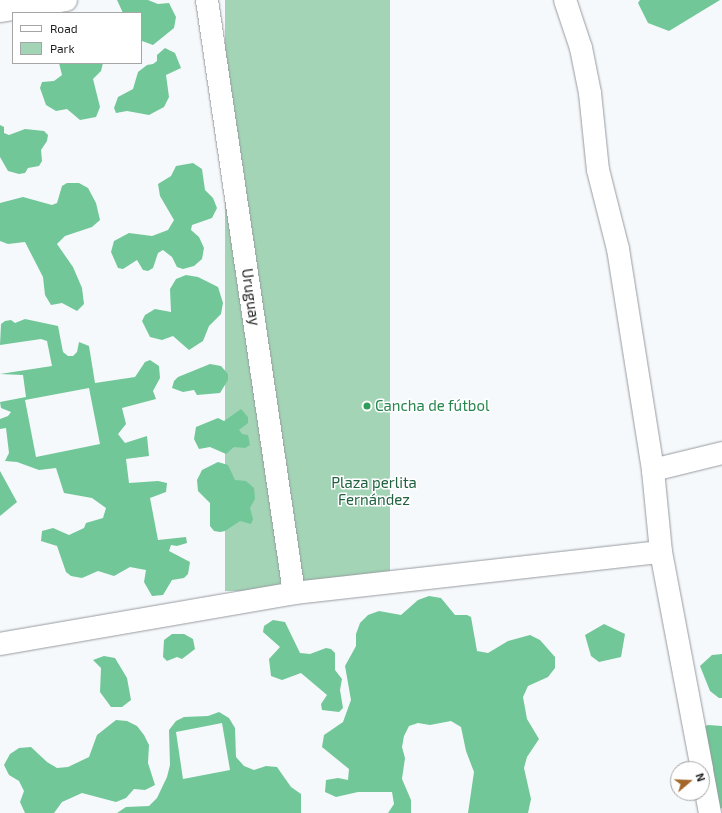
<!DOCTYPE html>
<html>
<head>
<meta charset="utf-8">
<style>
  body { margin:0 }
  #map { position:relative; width:722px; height:813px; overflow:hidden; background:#f5f9fc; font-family:"Exo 2",sans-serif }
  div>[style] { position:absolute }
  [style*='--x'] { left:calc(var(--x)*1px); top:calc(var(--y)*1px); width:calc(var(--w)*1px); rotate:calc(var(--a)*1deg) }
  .green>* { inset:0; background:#a3d4b6; transform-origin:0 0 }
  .forest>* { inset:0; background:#71c797 }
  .roads { filter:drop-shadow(0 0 1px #989b9f) drop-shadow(0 0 1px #989b9f) }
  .minor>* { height:22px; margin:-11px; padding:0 11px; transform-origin:11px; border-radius:11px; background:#fff }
  .secondary>* { height:22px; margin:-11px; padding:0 11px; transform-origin:11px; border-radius:11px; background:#fff }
  .dots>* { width:11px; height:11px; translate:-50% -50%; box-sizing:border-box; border:2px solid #fff; border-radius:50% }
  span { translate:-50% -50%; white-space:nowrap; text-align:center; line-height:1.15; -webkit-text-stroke:3px #fff; paint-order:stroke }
  .street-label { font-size:15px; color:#1e1f20 }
  .leisure-label { font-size:15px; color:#27864d }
  .left { translate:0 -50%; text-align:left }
  .park-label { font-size:15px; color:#216140 }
  .legend { position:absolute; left:12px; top:12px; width:130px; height:52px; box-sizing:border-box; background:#fff; border:1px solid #a5a5a6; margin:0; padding:5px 7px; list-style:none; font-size:12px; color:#1e1f20 }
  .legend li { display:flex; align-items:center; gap:8px; height:20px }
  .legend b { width:20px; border:1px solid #a5a5a6 }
  .north { position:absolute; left:670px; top:761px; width:40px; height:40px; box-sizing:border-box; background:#fff; border:1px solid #a5a5a6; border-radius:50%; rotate:71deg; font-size:11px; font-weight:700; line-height:16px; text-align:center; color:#1e1f20 }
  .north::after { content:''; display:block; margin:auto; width:14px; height:18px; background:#a36829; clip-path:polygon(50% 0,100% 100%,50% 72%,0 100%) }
</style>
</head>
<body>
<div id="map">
  <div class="green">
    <div style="left:225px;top:0;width:165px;height:591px"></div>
  </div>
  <div class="forest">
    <div style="clip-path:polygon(117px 0,148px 0,158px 4px,169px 3px,176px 17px,174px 28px,153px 45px,142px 41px,141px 13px,123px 13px)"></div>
    <div style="clip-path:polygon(640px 0,720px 0,669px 31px,648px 23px,638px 3px)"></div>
    <div style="clip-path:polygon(165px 48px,175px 53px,181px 68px,166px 75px,169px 97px,164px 107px,149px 115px,127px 111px,116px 113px,114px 108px,118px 97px,133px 89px,138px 72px,147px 65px,153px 64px,157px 61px,157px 55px)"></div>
    <div style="clip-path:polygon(59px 63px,103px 63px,101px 71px,93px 79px,100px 107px,96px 117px,80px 120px,67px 109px,56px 111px,46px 105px,40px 88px,42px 82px,54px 81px,62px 75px)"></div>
    <div style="clip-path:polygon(0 125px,4px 127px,4px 133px,9px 135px,25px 129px,44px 131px,48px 135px,47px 141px,41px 150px,42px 161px,39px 166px,28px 168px,25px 173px,19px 174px,8px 171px,0 157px)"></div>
    <div style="clip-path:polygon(193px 163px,202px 169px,205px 190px,213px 198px,217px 208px,212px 218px,192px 225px,191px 230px,199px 237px,204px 248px,202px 259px,194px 266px,183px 269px,177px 267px,172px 257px,163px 250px,158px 253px,153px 268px,148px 271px,143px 270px,137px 260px,123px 269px,118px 268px,111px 252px,114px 241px,129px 233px,152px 236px,168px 230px,174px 220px,160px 196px,158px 184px,171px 176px,176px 166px)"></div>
    <div style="clip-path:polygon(67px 183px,79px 183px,88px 188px,96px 203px,100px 220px,92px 227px,65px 236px,57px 244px,73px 267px,82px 288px,84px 304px,77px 311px,62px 303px,51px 305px,45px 295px,43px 277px,25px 242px,8px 244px,0 241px,0 203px,23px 197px,52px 205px,57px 203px,62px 186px)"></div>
    <div style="clip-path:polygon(186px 275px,198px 277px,218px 287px,223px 303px,221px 314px,209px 326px,203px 341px,189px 350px,173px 336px,162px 340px,150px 337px,142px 321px,145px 315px,155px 309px,171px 312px,170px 289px,176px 279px)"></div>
    <div style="clip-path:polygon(evenodd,25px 319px,58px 326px,63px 352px,68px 356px,73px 356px,77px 352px,79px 342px,89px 346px,95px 383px,135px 377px,145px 362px,150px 360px,159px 366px,160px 378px,153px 391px,156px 399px,122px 408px,126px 424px,118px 434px,125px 443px,147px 436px,149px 456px,126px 459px,129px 483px,158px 481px,167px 483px,166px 492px,150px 498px,158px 540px,186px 537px,187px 543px,177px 546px,171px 545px,169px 551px,190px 562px,188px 574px,184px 578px,172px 580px,163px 595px,152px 596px,144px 582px,146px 570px,135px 568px,130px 567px,114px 576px,98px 571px,82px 578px,71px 576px,66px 572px,57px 546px,41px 541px,42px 531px,53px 528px,69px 535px,84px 528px,86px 523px,103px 518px,106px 508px,92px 498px,64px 493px,56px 468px,39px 470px,17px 462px,5px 461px,9px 453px,6px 428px,0 429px,0 419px,8px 416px,11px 412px,1px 408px,0 402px,26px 397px,23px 375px,0 374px,52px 366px,47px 341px,41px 339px,0 345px,1px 324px,5px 321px,11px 320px,15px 323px,25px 319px,89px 388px,100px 444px,36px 457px,25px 400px,89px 388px)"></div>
    <div style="clip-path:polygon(210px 364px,221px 366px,228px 374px,228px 380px,220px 393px,197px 395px,194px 390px,183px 392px,172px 388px,174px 381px,178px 377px)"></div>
    <div style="clip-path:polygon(241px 409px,248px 417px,248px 423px,239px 430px,242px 434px,248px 435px,250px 445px,245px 448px,234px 447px,226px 454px,210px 447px,199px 449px,194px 439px,196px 427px,218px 418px,224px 421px)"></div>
    <div style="clip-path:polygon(218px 462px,228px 465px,235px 480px,246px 481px,254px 488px,255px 499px,250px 508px,253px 519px,251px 524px,240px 521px,225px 531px,220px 532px,214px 531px,210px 526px,210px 503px,198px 491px,197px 480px,202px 470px)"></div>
    <div style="clip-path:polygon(0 471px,17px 502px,0 516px)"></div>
    <div style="clip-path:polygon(429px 596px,441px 598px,455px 615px,467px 615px,471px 617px,477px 651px,488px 653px,508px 641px,530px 635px,540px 640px,555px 657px,555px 668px,548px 677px,528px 686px,523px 697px,527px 719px,539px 739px,527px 757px,524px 768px,531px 799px,528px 813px,468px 813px,474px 772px,466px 751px,461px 727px,451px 721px,430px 725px,418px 723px,409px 726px,404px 736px,402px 747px,405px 758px,402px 779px,411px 800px,411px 813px,388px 813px,394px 804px,392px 792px,358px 792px,336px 797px,325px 792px,326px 780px,338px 778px,348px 780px,349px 769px,322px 747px,324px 735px,343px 722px,351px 700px,345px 666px,356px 646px,356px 634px,360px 623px,368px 615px,379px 611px,401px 615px,418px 600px)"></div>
    <div style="clip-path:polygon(273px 620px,285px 622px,300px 653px,310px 654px,326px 648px,331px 649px,335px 653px,335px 670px,342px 679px,340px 690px,343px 708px,339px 712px,322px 710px,321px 704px,327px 695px,301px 673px,282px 680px,271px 676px,269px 659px,280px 647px,263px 632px,264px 626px)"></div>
    <div style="clip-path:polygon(604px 624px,625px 634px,621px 657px,599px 662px,591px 656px,585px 635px)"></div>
    <div style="clip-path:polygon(172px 634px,184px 634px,193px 639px,195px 649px,182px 659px,177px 657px,167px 661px,163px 657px,164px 640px)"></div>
    <div style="clip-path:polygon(722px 654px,722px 698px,719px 698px,710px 691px,700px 666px,712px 655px)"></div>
    <div style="clip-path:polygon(104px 656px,115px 658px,127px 678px,131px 700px,122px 707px,111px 707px,100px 692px,101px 668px,93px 660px)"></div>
    <div style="clip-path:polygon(evenodd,219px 712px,229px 718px,235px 728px,236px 757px,244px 766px,254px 770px,266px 766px,277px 767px,291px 787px,301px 794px,301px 813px,117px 813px,126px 807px,149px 806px,157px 798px,167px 777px,170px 765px,169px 730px,176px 721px,184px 717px,208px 716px,219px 712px,222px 723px,230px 770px,183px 779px,176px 732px,222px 723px)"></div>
    <div style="clip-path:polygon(116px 720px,127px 721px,137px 726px,144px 735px,149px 745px,148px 763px,155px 785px,145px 790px,134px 789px,126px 798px,116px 802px,82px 793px,62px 802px,54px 813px,25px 813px,20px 802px,24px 791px,19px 781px,9px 775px,4px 765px,10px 754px,19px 748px,31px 747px,47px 762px,57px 768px,68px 767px,89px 757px,97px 735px)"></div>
    <div style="clip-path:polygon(708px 725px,722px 726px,722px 808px,720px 809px,703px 727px)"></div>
  </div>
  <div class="roads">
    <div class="minor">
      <div style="--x:565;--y:0;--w:51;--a:71.6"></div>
      <div style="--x:581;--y:48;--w:46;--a:78.7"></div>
      <div style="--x:590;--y:93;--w:77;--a:84.1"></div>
      <div style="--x:598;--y:170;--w:81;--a:75.8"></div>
      <div style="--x:618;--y:249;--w:224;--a:81"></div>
      <div style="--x:0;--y:11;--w:67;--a:-9.5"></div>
      <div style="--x:661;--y:552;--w:221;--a:79.3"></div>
      <div style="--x:294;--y:593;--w:369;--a:-6.4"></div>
      <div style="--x:661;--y:552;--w:82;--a:-95.6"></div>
      <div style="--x:653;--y:470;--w:71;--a:-13.8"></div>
      <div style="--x:702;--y:770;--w:44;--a:79.5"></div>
    </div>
    <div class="secondary">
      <div style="--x:0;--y:644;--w:298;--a:-9.8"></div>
      <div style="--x:294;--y:593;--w:599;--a:-98.35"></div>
    </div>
  </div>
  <div class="dots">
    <div style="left:367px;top:406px;background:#2e9e5b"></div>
  </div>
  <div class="street-label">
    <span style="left:251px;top:297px;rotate:82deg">Uruguay</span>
  </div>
  <div class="leisure-label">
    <span class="left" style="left:375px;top:406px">Cancha de fútbol</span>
  </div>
  <div class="park-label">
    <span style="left:374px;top:491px">Plaza perlita<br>Fernández</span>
  </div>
  <ul class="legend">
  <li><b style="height:5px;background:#fff"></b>Road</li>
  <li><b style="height:11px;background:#a3d4b6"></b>Park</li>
  </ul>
  <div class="north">N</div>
</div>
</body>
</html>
